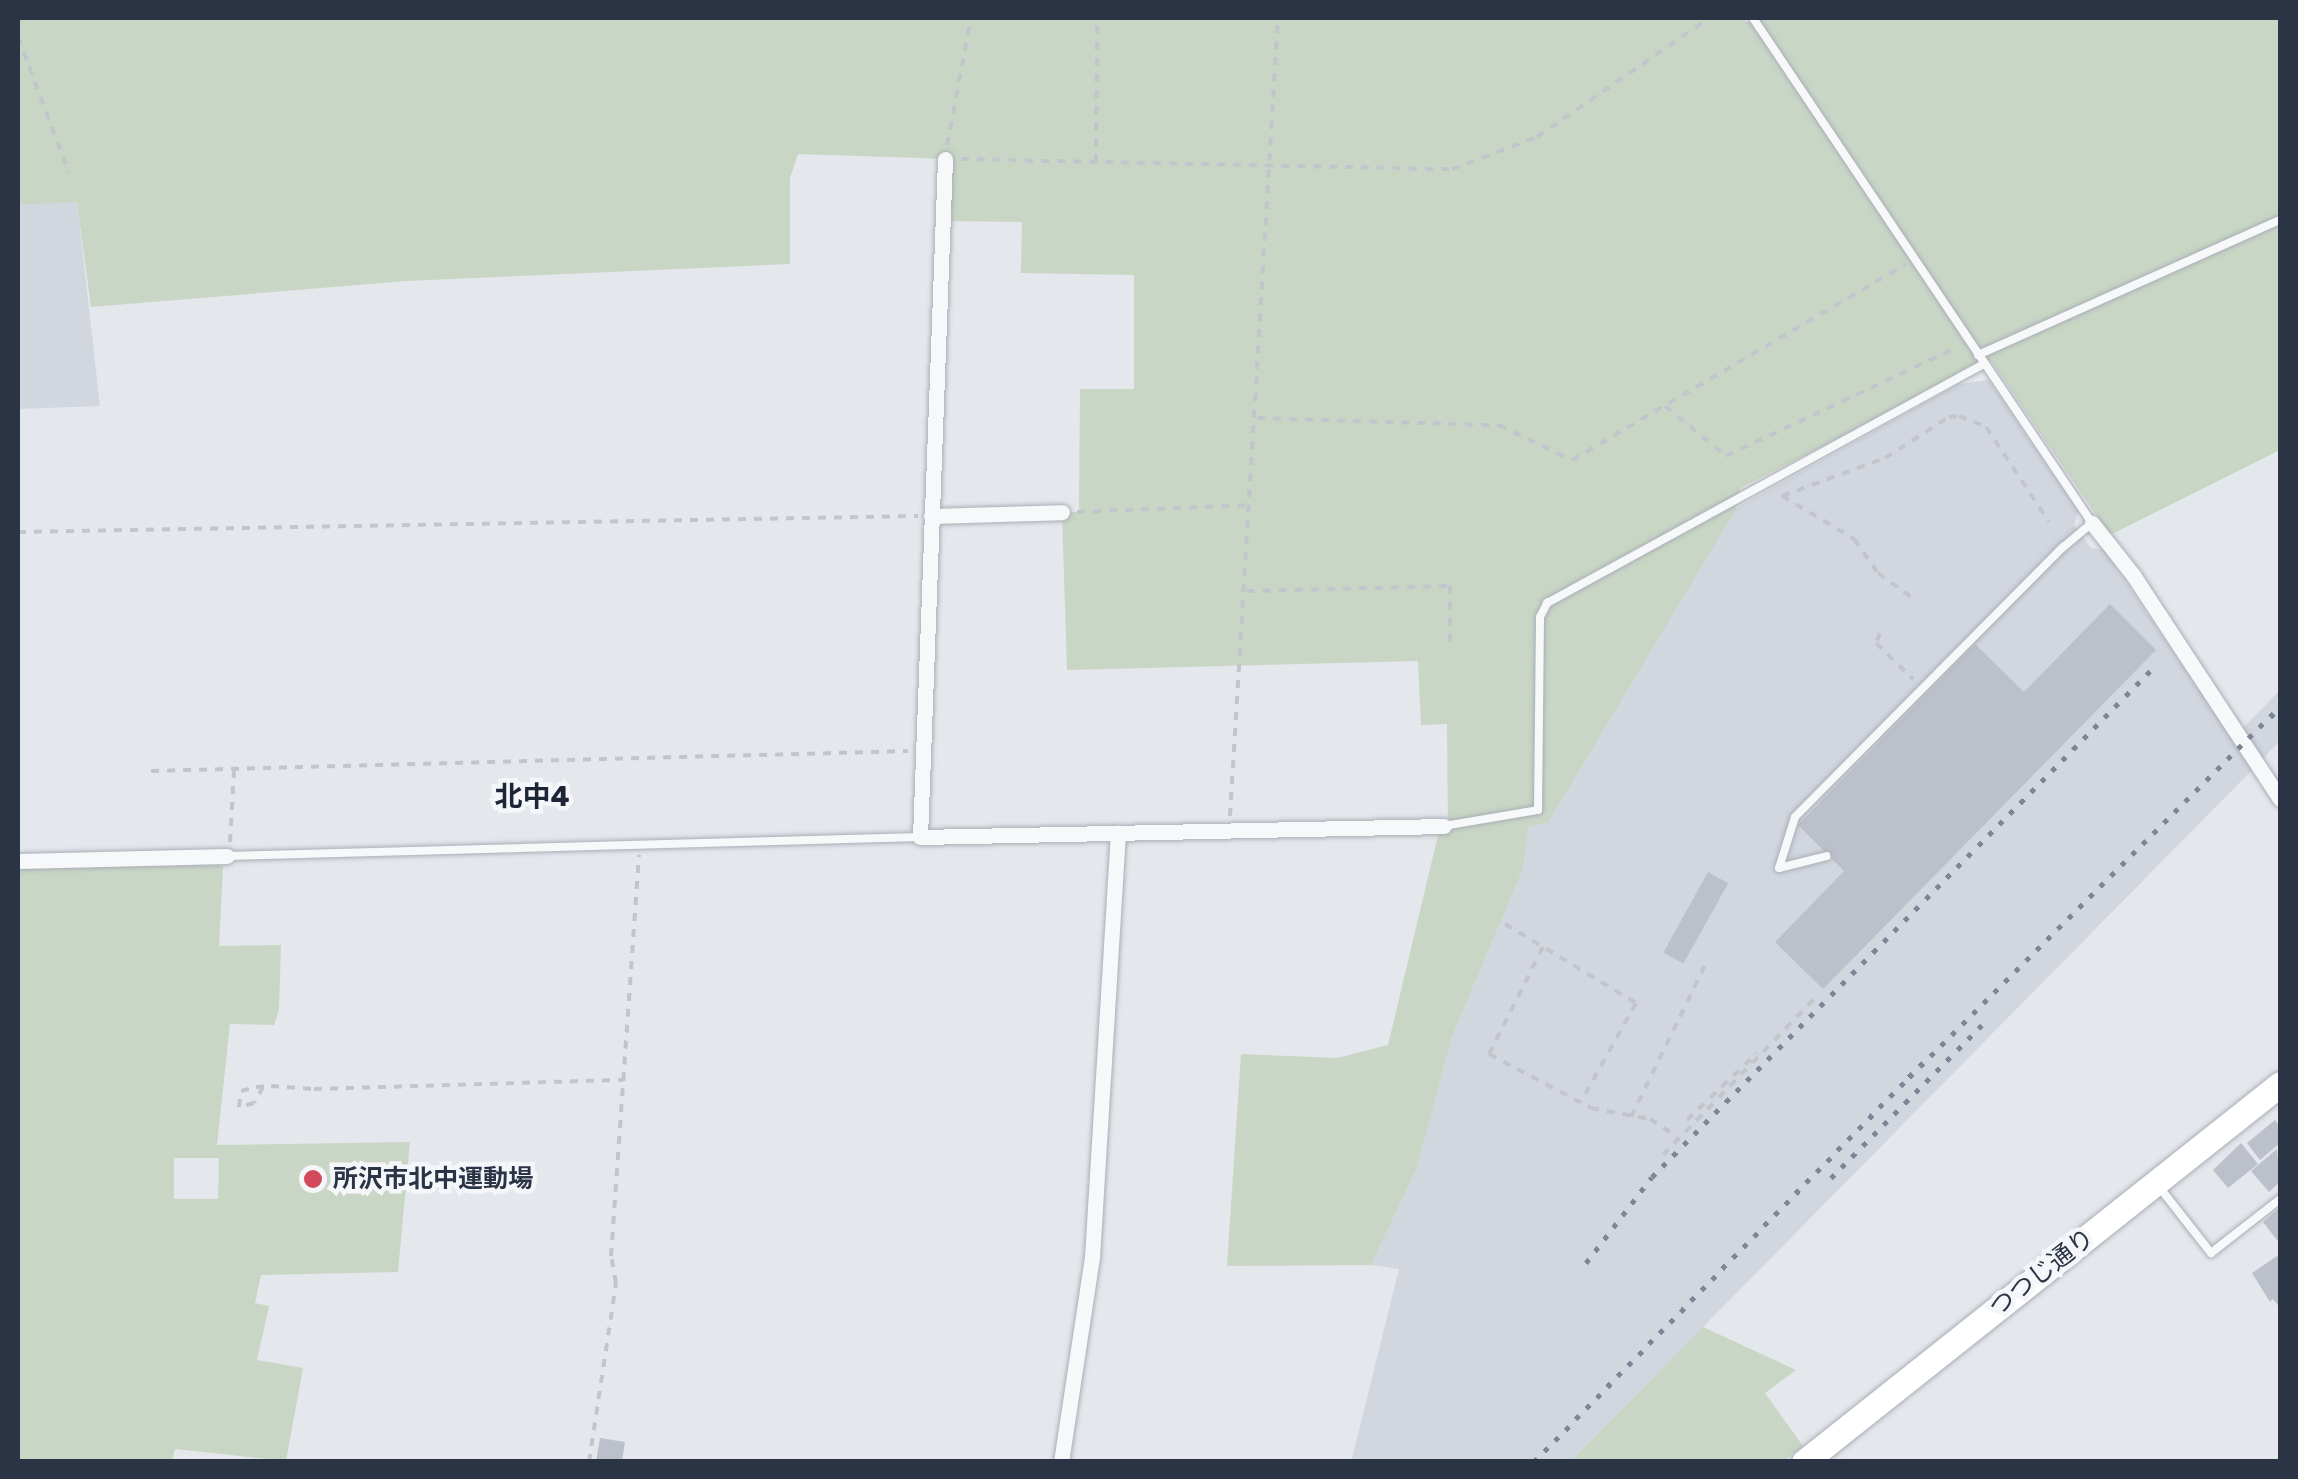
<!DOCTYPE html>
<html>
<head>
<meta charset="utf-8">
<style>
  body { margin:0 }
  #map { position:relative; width:2298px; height:1479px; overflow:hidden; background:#e4e7ec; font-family:Rubik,"Noto Sans JP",sans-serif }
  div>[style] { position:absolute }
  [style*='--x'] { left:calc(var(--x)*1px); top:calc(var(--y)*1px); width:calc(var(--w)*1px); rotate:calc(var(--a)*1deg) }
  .built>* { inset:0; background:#d2d6de }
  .green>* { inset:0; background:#c9d6c5 }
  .building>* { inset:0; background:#bbc0ca; transform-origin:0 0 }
  .path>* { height:4px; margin-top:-2px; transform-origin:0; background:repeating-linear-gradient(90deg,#c2c5cb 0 8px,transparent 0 16px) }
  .roads { filter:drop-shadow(0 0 2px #a9aeb7) drop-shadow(0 0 2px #a9aeb7) }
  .lane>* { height:8px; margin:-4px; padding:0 4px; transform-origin:4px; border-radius:4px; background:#f7f8fa }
  .street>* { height:15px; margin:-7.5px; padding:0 7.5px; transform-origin:7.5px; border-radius:7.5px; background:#f7f8fa }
  .primary>* { height:25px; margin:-12.5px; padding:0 12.5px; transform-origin:12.5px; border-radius:12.5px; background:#fff }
  .rail>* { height:5px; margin-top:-2.5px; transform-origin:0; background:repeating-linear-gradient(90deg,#7d8696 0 5px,transparent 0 15px) }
  .dots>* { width:28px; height:28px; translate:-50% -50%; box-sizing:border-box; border:5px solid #f4f6f9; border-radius:50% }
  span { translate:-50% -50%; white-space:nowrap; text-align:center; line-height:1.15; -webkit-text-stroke:9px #f4f6f9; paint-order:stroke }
  .poi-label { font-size:25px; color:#2b3445; font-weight:700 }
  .left { translate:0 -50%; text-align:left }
  .street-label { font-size:25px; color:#2b3445 }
  .neighbourhood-label { font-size:28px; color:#1d2536; font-weight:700 }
  .frame { position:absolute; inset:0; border:20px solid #2b3445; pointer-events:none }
</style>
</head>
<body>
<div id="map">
  <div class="built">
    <div style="clip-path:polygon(77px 201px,100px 406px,18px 409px,18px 205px)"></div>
    <div style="clip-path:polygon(1989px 380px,2078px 511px,2074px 525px,2091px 548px,2104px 550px,2253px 769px,1571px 1461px,1351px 1462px,1399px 1269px,1371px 1265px,1417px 1168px,1452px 1037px,1523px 869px,1529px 826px,1548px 823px,1736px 508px,1959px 384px)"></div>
    <div style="clip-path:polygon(2280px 690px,2280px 741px,2261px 760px,2241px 730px)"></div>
  </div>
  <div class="green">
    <div style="clip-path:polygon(18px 18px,1743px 18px,1746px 22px,1764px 18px,2280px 18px,2280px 450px,2110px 535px,1991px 361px,1740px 488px,1736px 509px,1548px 823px,1529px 826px,1523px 869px,1452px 1037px,1417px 1168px,1371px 1265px,1227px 1266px,1241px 1054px,1337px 1058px,1388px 1045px,1439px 831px,1448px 830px,1447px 724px,1421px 725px,1418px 661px,1067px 670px,1062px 512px,1079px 512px,1080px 389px,1134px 389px,1134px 275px,1021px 273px,1022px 222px,948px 221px,949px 159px,798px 154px,790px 178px,790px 264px,406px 281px,91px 307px,77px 202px,18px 205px)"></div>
    <div style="clip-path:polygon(evenodd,218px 864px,223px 867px,219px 946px,281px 945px,279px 1010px,274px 1025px,230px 1024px,217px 1145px,410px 1142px,398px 1272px,261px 1275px,255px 1303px,269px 1306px,257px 1360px,303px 1368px,286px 1461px,175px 1449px,172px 1461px,18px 1461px,18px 869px,218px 864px,174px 1158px,219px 1158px,218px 1199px,174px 1199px,174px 1158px)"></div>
    <div style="clip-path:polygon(1703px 1327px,1796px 1370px,1765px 1393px,1803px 1446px,1784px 1461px,1571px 1461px)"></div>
  </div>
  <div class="building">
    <div style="clip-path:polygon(2110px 604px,2156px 650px,1823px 989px,1775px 942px,1844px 871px,1798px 825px,1975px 644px,2024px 692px)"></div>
    <div style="left:1708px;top:872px;width:23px;height:92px;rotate:29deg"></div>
    <div style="clip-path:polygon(2275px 1120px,2280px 1127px,2280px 1143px,2260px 1160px,2247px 1143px)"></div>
    <div style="clip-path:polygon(2241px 1143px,2258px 1164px,2228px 1188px,2213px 1170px)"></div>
    <div style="clip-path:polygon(2277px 1149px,2280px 1182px,2269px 1192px,2251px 1171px)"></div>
    <div style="clip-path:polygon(2278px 1209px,2280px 1212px,2280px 1244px,2263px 1222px)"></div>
    <div style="clip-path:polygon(2280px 1254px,2280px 1308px,2273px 1299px,2270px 1302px,2252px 1273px)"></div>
    <div style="clip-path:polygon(600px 1438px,625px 1442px,622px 1462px,596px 1462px)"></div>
  </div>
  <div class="path">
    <div style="--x:18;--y:37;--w:145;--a:69.4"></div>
    <div style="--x:947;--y:145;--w:129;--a:-79.3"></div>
    <div style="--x:961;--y:159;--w:491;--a:1.2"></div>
    <div style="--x:1452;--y:169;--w:91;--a:-20.6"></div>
    <div style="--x:1537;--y:137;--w:209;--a:-34.7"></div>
    <div style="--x:1096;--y:162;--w:144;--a:-89.6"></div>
    <div style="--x:1665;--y:406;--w:79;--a:39.3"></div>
    <div style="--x:1726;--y:456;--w:256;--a:-25.2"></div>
    <div style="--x:1257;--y:418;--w:242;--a:1.7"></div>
    <div style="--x:1499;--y:425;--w:81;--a:25.6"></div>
    <div style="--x:1572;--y:460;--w:387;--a:-30.4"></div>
    <div style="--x:1782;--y:496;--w:110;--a:-20.3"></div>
    <div style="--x:1885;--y:458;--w:76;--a:-32.6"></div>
    <div style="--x:1949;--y:417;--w:10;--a:-6"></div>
    <div style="--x:1959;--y:416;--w:29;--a:22"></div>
    <div style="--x:1986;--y:427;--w:114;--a:56.4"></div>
    <div style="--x:1782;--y:496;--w:84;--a:30.8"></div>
    <div style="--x:1854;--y:539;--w:42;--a:54.8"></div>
    <div style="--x:1878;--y:573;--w:48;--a:35.7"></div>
    <div style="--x:1077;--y:512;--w:175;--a:-2.3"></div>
    <div style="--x:18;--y:532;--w:900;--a:-1.02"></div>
    <div style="--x:1247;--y:591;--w:203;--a:-1.4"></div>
    <div style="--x:1450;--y:586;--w:62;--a:90"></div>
    <div style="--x:1880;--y:633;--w:11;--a:112"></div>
    <div style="--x:1876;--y:643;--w:52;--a:44.2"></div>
    <div style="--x:151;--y:771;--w:757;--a:-1.51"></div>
    <div style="--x:1230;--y:816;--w:799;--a:-86.56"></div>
    <div style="--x:230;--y:842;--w:71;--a:-86.8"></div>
    <div style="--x:1505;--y:924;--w:153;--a:31.1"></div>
    <div style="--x:1636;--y:1003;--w:113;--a:119.1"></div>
    <div style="--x:1543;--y:947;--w:120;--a:116.8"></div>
    <div style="--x:1489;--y:1054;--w:115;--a:27.9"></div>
    <div style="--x:1591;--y:1108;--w:60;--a:10.6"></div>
    <div style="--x:1650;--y:1119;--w:33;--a:33"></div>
    <div style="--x:263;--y:1087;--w:18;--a:119"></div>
    <div style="--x:254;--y:1103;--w:16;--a:165"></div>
    <div style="--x:239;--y:1107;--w:16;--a:-83"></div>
    <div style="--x:241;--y:1091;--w:16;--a:-15"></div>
    <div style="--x:256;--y:1087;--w:15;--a:-4"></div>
    <div style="--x:271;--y:1086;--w:43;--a:4"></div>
    <div style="--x:314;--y:1089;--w:310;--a:-1.7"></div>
    <div style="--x:1631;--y:1117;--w:174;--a:-64"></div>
    <div style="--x:1687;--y:1120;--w:97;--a:-43.7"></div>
    <div style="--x:1663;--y:1155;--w:219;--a:-45.9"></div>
    <div style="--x:589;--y:1462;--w:181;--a:-81.4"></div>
    <div style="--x:616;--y:1283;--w:27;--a:-100"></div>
    <div style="--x:611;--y:1256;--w:402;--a:-86"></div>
  </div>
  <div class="roads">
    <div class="lane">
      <div style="--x:1753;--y:18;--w:608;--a:56.13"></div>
      <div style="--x:2092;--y:523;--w:38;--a:140"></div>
      <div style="--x:2063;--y:547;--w:380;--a:134.8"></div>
      <div style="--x:1795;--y:817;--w:53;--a:107.4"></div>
      <div style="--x:1779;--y:868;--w:49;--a:-14"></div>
      <div style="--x:1978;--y:355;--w:331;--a:-24.1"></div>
      <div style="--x:1444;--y:826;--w:95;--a:-9.7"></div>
      <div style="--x:1538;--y:810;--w:193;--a:-89.4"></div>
      <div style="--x:1540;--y:617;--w:16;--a:-63"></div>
      <div style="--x:1547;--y:603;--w:498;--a:-28.7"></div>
      <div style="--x:227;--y:856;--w:693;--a:-1.57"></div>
      <div style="--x:2160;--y:1188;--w:83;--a:51.9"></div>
      <div style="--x:2211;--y:1253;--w:88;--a:-38"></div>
    </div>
    <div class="street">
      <div style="--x:945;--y:159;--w:678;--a:92.11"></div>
      <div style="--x:920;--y:837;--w:524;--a:-1.2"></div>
      <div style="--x:931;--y:516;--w:131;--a:-1.7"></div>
      <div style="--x:2092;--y:523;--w:66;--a:51.7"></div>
      <div style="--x:2133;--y:575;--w:268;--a:56.7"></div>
      <div style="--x:18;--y:861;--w:209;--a:-1.4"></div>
      <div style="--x:1061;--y:1462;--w:207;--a:-81.4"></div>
      <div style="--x:1092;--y:1257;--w:425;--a:-86.5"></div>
    </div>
    <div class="primary">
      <div style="--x:1804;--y:1462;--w:608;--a:-38.45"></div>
    </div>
  </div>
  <div class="rail">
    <div style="--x:1831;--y:1178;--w:215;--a:-45.4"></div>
    <div style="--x:1586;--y:1263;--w:108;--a:-52.5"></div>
    <div style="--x:1652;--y:1177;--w:717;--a:-45.45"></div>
    <div style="--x:1534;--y:1462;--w:537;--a:-45.75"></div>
    <div style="--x:1909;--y:1077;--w:524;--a:-44.92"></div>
  </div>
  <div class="dots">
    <div style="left:313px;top:1179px;background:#d1495b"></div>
  </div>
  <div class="poi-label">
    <span class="left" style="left:333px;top:1179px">所沢市北中運動場</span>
  </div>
  <div class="street-label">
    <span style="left:2042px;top:1273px;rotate:-38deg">つつじ通り</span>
  </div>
  <div class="neighbourhood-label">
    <span style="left:532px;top:797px">北中4</span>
  </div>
  <div class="frame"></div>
</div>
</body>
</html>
